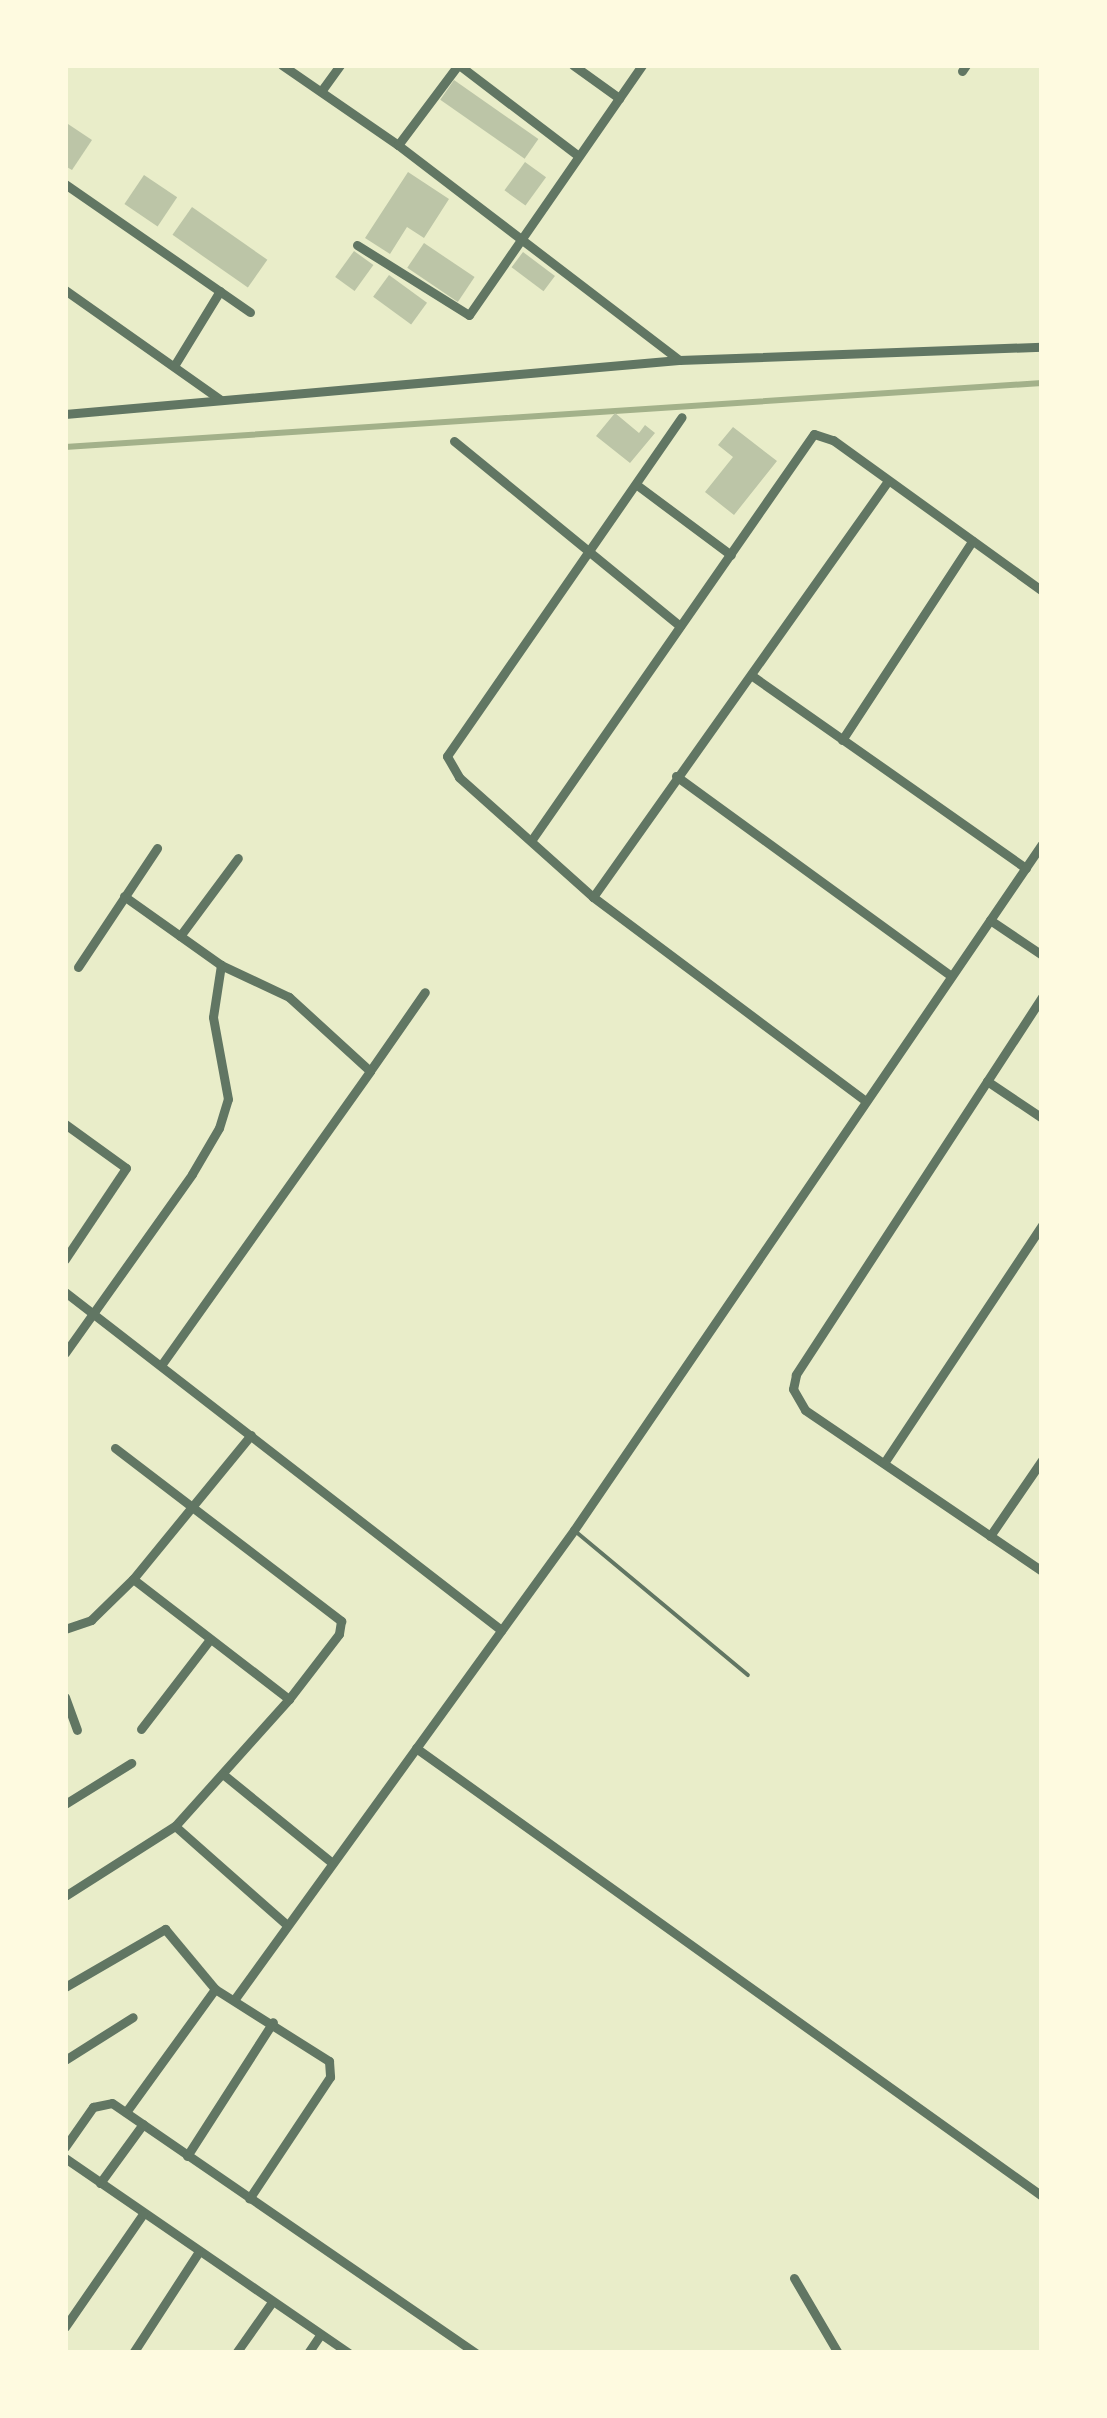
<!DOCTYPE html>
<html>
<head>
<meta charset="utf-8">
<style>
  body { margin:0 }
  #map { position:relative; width:1107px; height:2418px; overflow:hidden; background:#e9edc9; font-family:Arial,sans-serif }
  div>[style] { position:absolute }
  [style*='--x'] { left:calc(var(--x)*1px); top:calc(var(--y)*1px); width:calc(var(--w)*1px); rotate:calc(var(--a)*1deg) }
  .stream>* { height:6px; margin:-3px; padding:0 3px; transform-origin:3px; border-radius:3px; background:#a3b18a }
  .building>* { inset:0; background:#bcc5a7; transform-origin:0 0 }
  .service>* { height:4px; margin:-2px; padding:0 2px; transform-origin:2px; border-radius:2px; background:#617663 }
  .minor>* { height:9px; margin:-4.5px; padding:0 4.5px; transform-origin:4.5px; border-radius:4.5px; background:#617663 }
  span { translate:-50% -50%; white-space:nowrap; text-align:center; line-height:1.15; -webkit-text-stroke:10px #fefae0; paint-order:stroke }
  .frame { position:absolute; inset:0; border:68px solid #fefae0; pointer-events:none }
</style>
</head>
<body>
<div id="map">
  <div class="stream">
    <div style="--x:65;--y:447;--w:979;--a:-3.75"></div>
  </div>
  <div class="building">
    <div style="left:454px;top:80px;width:103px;height:24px;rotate:35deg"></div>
    <div style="clip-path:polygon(65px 122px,92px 140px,72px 170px,65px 166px)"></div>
    <div style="left:525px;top:162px;width:26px;height:35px;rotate:36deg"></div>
    <div style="clip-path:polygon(408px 172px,449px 199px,424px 238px,407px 227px,390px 254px,365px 238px)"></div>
    <div style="left:144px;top:175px;width:40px;height:35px;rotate:34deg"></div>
    <div style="left:192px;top:207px;width:92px;height:34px;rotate:35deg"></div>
    <div style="left:424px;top:243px;width:61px;height:30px;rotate:34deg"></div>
    <div style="left:354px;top:251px;width:24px;height:32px;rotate:36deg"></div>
    <div style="left:523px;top:252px;width:40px;height:19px;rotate:37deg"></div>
    <div style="left:389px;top:275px;width:47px;height:27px;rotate:36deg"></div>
    <div style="clip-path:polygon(615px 413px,639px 433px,645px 425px,655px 433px,630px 463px,596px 436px)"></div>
    <div style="clip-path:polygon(733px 427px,777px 461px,734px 515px,705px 492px,733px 457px,718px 445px)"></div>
  </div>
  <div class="service">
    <div style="--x:575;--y:1531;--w:225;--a:39.8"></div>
  </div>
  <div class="minor">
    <div style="--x:282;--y:65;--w:141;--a:34.6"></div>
    <div style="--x:398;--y:145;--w:354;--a:37.4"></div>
    <div style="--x:459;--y:65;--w:148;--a:37.3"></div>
    <div style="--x:573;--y:65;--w:57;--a:35.7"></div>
    <div style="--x:962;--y:71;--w:7;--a:-56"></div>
    <div style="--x:322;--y:90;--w:31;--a:-54"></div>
    <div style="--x:398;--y:145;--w:100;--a:-53.1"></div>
    <div style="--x:65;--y:184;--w:225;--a:34.7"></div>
    <div style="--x:357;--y:245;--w:132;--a:32"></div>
    <div style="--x:469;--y:315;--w:304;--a:-55.3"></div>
    <div style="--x:65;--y:290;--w:191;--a:35.2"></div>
    <div style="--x:174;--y:366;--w:88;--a:-58.5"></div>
    <div style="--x:65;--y:414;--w:616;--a:-5.03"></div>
    <div style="--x:679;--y:360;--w:363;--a:-2.1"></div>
    <div style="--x:454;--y:441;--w:292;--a:39.3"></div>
    <div style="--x:637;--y:485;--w:117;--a:36.7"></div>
    <div style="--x:751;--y:675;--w:336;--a:35.1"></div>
    <div style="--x:842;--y:740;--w:238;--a:-56.8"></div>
    <div style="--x:676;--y:776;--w:337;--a:36"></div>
    <div style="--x:533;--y:838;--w:492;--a:-55.2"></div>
    <div style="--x:814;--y:434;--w:20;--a:18"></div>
    <div style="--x:833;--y:440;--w:258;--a:35.8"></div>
    <div style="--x:593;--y:897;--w:180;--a:-138.2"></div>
    <div style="--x:459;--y:777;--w:24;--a:-120"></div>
    <div style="--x:447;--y:756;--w:412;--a:-55.3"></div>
    <div style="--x:990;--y:920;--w:63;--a:33.9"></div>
    <div style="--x:180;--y:936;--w:97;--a:-53.4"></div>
    <div style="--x:78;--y:967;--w:143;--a:-56.4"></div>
    <div style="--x:1042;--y:997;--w:451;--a:123.1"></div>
    <div style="--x:796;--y:1375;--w:14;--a:102"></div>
    <div style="--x:793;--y:1389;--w:24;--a:60"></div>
    <div style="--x:805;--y:1410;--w:287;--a:34.2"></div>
    <div style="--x:370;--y:1071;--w:96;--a:-55.2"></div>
    <div style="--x:987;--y:1081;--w:66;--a:33.9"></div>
    <div style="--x:863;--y:1099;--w:337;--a:-143.2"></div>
    <div style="--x:593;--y:897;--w:510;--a:-54.66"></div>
    <div style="--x:65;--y:1124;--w:75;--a:35.8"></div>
    <div style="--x:126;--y:1168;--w:110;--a:123.8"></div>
    <div style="--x:65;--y:1292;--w:552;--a:37.78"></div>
    <div style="--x:65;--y:1353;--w:219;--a:-54.6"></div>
    <div style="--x:192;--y:1174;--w:53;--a:-59.6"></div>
    <div style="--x:219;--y:1128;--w:30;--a:-73"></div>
    <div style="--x:228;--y:1099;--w:83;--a:-100.4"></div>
    <div style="--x:213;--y:1017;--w:53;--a:-81.3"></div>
    <div style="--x:221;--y:965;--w:119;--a:-144.6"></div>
    <div style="--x:162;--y:1364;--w:359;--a:-54.6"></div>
    <div style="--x:370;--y:1071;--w:110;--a:-137.6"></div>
    <div style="--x:289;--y:997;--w:75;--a:-154.8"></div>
    <div style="--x:115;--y:1448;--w:285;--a:37.4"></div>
    <div style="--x:341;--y:1621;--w:13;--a:99"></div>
    <div style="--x:339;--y:1634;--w:82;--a:127.6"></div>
    <div style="--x:289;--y:1699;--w:171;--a:131.9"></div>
    <div style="--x:175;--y:1826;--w:149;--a:41.5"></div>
    <div style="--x:884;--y:1463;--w:286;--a:-56.4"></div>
    <div style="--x:990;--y:1536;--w:92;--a:-55.6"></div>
    <div style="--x:133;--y:1579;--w:197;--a:37.6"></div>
    <div style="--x:65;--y:1629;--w:28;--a:-19"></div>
    <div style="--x:91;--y:1620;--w:59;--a:-44.3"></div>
    <div style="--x:133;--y:1579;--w:186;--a:-50.7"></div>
    <div style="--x:65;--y:1697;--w:35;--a:70"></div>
    <div style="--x:141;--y:1729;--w:110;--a:-52.4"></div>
    <div style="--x:416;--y:1748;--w:770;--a:35.59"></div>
    <div style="--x:224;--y:1775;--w:138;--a:39.1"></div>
    <div style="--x:65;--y:1804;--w:78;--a:-31.8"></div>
    <div style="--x:65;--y:1896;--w:130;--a:-32.5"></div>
    <div style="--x:65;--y:1987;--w:116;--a:-30.1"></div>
    <div style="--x:165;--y:1929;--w:78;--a:50.2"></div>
    <div style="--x:215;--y:1989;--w:135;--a:32.3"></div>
    <div style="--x:329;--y:2061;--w:16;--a:86"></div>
    <div style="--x:330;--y:2077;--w:146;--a:123.6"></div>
    <div style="--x:234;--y:2000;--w:580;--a:-54.12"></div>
    <div style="--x:574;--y:1530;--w:830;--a:-55.7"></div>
    <div style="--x:65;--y:2060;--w:80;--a:-32.3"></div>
    <div style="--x:126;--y:2112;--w:152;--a:-54.1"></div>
    <div style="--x:65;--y:2147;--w:49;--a:-55"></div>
    <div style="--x:93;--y:2107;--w:19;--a:-12"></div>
    <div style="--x:112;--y:2103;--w:442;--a:34.5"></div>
    <div style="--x:187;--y:2156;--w:159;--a:-57.3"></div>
    <div style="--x:65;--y:2158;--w:345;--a:34.5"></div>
    <div style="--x:100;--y:2183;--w:73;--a:-53.9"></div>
    <div style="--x:794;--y:2278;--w:87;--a:59.6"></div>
    <div style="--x:65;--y:2327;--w:137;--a:-55.4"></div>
    <div style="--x:133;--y:2353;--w:119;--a:-57"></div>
    <div style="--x:236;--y:2353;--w:62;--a:-54.8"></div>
    <div style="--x:308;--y:2353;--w:22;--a:-56"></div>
  </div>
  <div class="frame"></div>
</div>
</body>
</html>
